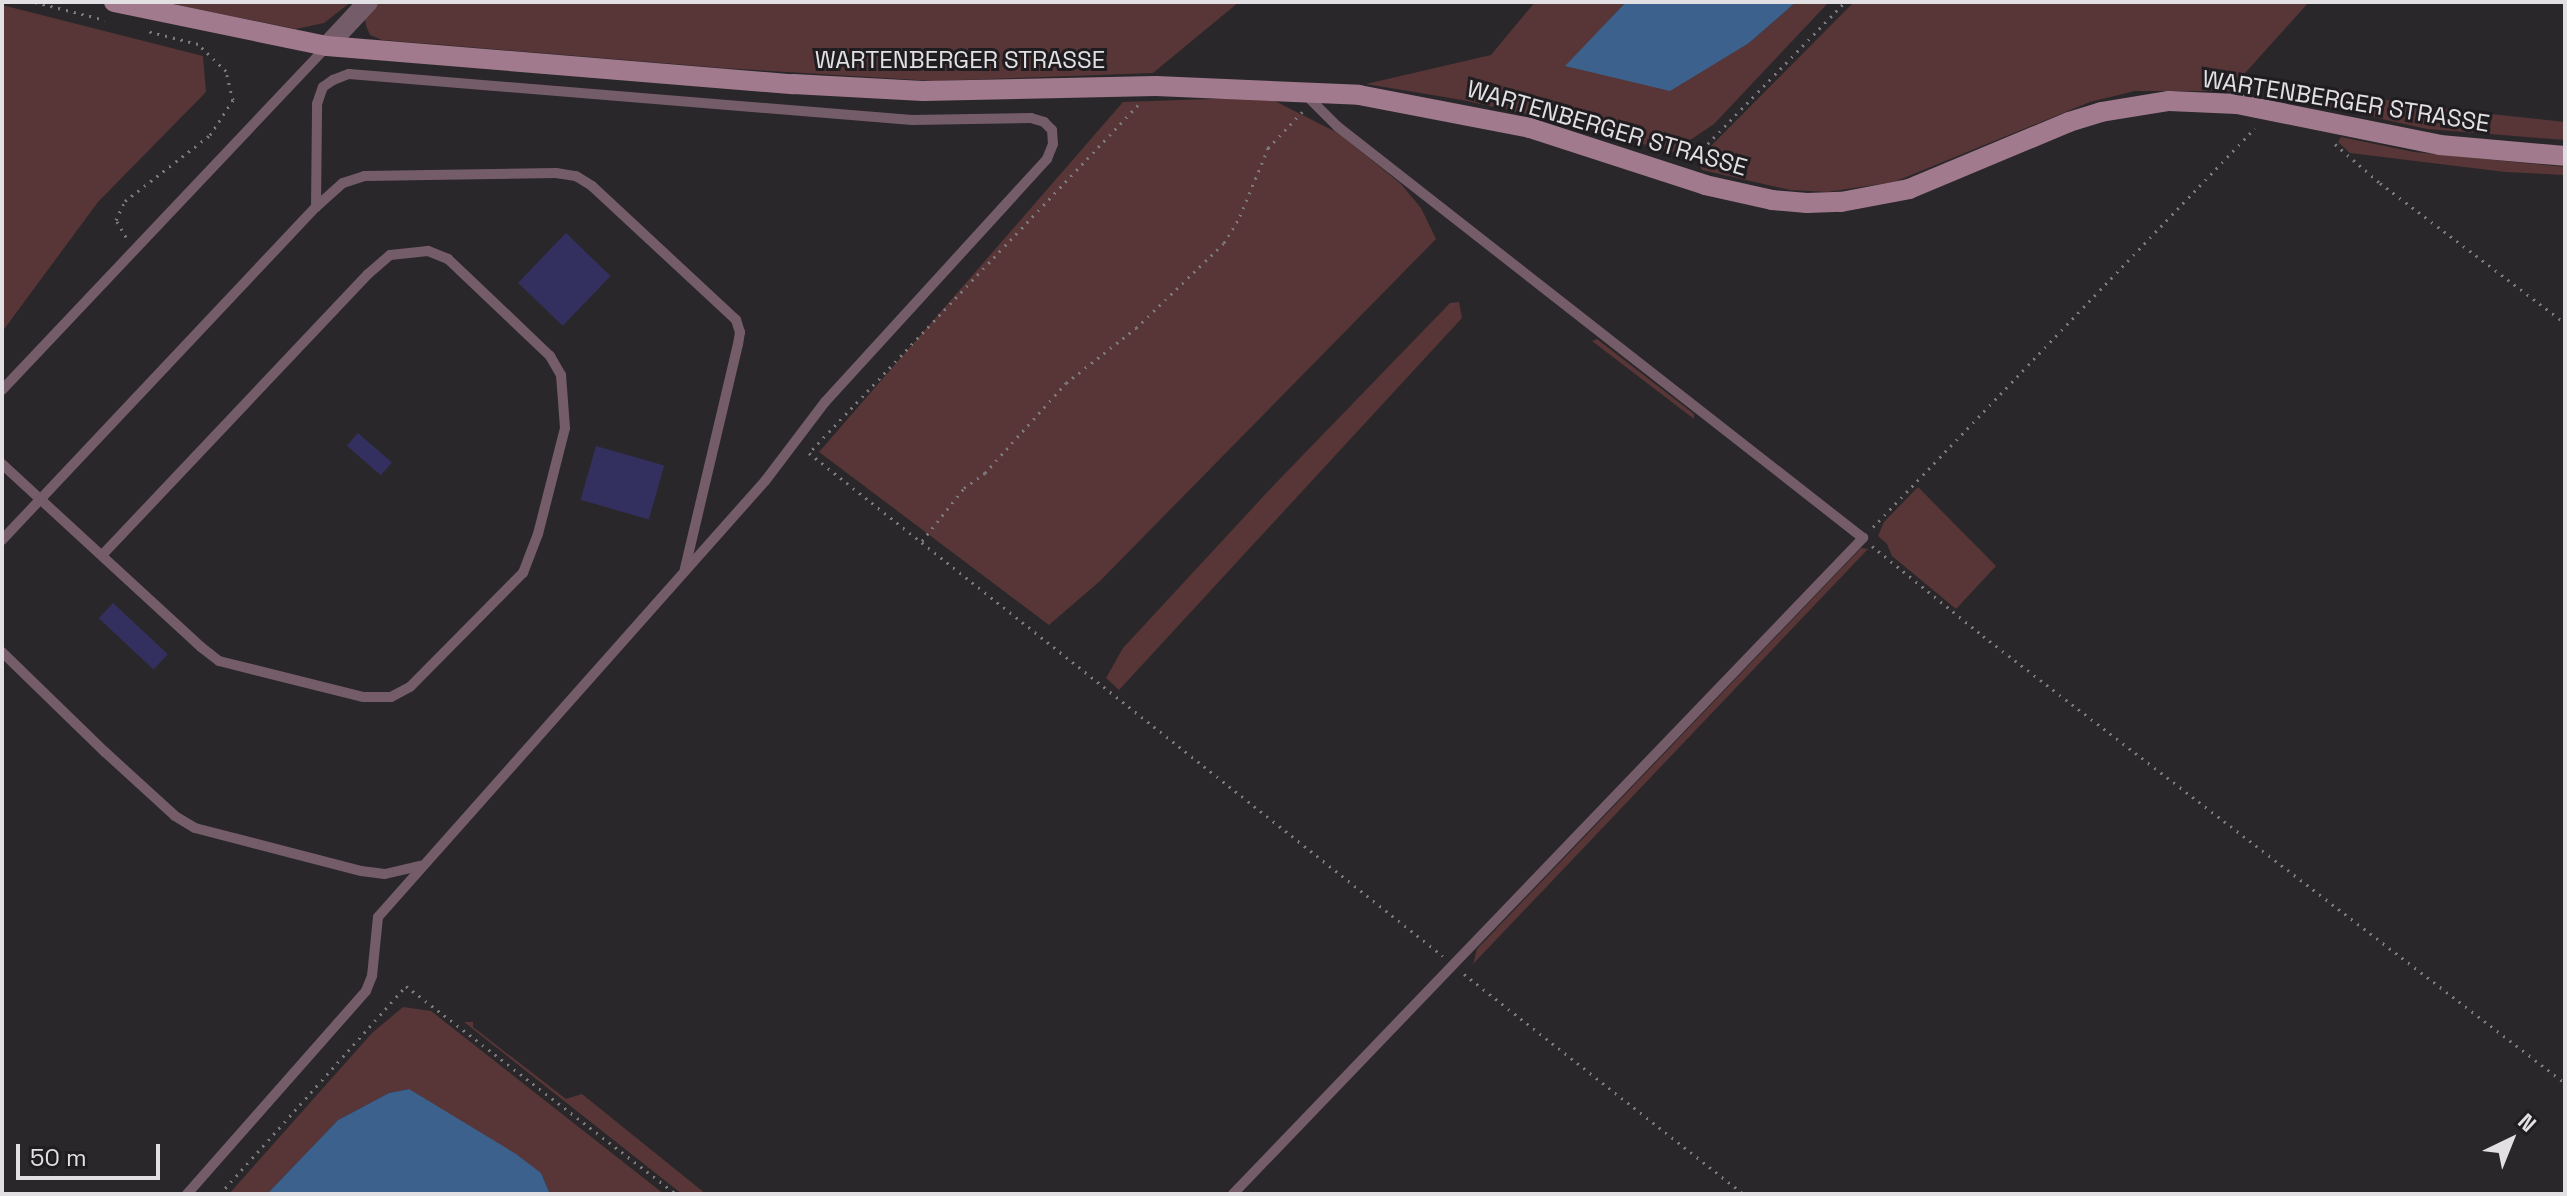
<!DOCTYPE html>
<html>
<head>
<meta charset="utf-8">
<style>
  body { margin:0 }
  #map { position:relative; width:2567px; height:1196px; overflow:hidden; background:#29272a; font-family:"Space Grotesk",sans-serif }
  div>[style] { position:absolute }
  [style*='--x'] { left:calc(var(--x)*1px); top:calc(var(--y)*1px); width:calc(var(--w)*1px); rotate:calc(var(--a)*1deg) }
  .green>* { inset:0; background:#583536 }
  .water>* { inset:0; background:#3b618c }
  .building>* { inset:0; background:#333060; transform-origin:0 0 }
  .path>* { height:3px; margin-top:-1.5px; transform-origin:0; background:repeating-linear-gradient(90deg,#7c7a7d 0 2px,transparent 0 8px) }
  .service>* { height:10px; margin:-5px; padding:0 5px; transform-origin:5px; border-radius:5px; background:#755c69 }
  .minor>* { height:20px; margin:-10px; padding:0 10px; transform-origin:10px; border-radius:10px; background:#755c69 }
  .secondary>* { height:20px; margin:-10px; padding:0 10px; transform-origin:10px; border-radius:10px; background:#a17a8d }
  span { translate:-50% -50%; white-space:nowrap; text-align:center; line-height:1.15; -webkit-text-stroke:6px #201d21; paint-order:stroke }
  .street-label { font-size:24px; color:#e2e0e3 }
  .frame { position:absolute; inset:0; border:4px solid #e2e0e3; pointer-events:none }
  .north { position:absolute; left:2471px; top:1100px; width:80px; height:80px; -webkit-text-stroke:6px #201d21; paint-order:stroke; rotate:43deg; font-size:22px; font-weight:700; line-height:32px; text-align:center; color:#e2e0e3 }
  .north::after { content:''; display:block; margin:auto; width:28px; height:36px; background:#e2e0e3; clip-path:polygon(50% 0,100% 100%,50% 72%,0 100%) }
  .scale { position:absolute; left:16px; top:1144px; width:144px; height:36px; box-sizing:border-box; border:4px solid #e2e0e3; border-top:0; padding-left:10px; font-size:24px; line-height:28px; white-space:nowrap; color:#e2e0e3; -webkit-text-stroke:6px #201d21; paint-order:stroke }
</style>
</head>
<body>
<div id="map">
  <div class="green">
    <div style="clip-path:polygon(163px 2px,351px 2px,324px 23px,296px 29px)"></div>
    <div style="clip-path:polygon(379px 2px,1239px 2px,1153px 73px,934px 81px,723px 68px,382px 40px,370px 35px,366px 26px,365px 19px)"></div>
    <div style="clip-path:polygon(1535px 2px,1626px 2px,1566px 66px,1749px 43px,1796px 2px,1829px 2px,1714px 124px,1671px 153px,1599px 130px,1462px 100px,1366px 84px,1491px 55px)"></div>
    <div style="clip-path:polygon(1854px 2px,2309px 2px,2229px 91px,2135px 91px,2090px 102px,1894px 182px,1827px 192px,1790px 190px,1702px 170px,1698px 162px,1706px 151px)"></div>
    <div style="clip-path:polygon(2px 5px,203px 56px,206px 92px,98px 202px,2px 332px)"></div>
    <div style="clip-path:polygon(2316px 84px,2409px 105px,2565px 122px,2565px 140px,2427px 129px,2297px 100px)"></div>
    <div style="clip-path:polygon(1267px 97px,1338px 133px,1401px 184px,1421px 208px,1436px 239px,1100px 581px,1049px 625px,819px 452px,1123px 102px)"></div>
    <div style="clip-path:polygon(2341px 137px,2414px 152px,2565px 167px,2565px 175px,2505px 172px,2350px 153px,2338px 142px)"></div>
    <div style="clip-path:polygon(1459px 302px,1462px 318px,1119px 690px,1106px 678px,1123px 648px,1273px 486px,1450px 303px)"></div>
    <div style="clip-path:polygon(1597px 339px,1694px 414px,1694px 419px,1592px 341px)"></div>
    <div style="clip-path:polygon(1918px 487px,1996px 566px,1956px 609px,1892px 556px,1887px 544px,1878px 536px,1884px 522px)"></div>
    <div style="clip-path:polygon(1861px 548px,1868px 549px,1473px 964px,1477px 949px)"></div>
    <div style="clip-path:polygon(403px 1007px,431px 1011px,664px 1194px,550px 1194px,541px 1173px,408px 1089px,389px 1093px,338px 1120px,267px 1194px,229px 1194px,372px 1033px)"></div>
    <div style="clip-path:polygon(464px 1022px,473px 1022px,473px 1027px,566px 1099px,582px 1094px,706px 1194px,682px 1194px)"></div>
  </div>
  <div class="water">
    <div style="clip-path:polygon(1626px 2px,1796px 2px,1749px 43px,1670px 91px,1565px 66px)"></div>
    <div style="clip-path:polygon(409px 1089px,516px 1154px,541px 1173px,550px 1194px,267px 1194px,338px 1120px,389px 1093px)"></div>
  </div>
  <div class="building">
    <div style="left:566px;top:233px;width:62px;height:69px;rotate:44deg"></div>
    <div style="left:358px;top:433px;width:45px;height:17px;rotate:41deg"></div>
    <div style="left:596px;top:446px;width:71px;height:56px;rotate:16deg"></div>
    <div style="left:113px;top:603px;width:75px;height:21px;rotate:43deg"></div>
  </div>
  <div class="path">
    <div style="--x:35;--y:2;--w:72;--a:14.4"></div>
    <div style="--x:1138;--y:105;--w:479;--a:133.4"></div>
    <div style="--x:809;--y:453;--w:809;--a:38.43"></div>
    <div style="--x:2335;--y:144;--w:60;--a:40.9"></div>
    <div style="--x:2380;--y:183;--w:232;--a:37.1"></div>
    <div style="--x:1691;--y:161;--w:221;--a:-45.9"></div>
    <div style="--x:126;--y:237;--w:20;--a:-120"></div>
    <div style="--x:116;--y:220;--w:21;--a:-65"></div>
    <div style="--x:125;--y:201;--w:108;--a:-37.8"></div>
    <div style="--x:210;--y:135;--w:42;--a:-56.7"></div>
    <div style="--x:233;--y:100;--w:30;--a:-104"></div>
    <div style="--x:226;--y:71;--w:39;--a:-136"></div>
    <div style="--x:198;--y:44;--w:53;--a:-165.7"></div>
    <div style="--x:1873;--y:527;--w:552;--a:-46.25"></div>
    <div style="--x:922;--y:541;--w:68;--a:-51.6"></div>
    <div style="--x:964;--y:488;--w:26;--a:-36"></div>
    <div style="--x:985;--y:473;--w:121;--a:-48"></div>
    <div style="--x:1066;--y:383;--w:89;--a:-38.2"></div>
    <div style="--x:1136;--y:328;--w:122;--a:-44"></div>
    <div style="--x:1224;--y:243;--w:31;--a:-59"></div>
    <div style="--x:1240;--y:216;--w:74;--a:-67.6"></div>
    <div style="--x:1268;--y:148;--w:50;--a:-46.6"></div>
    <div style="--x:1872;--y:546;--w:143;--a:39"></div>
    <div style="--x:1983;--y:636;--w:734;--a:37.53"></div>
    <div style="--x:1464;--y:974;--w:356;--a:38.2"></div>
    <div style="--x:220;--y:1194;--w:279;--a:-48.2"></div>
    <div style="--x:406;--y:986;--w:341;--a:37.6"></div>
  </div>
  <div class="service">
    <div style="--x:316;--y:207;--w:36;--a:-42"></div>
    <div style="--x:343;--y:183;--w:22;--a:-18"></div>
    <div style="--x:364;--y:176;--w:192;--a:-0.9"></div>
    <div style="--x:556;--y:173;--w:20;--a:9"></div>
    <div style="--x:576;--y:176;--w:19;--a:32"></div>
    <div style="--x:592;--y:186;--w:197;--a:42.9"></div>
    <div style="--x:736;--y:320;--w:13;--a:72"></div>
    <div style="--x:740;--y:332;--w:12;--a:99"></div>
    <div style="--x:738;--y:344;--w:231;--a:103.3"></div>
    <div style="--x:2;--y:390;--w:473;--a:-46.6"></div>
    <div style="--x:2;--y:464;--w:270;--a:42.6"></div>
    <div style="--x:201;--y:647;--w:23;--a:38"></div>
    <div style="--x:219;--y:661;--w:148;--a:14"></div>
    <div style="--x:363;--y:697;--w:28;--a:0"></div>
    <div style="--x:391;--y:697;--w:21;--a:-28"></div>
    <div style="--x:410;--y:687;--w:161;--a:-45.3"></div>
    <div style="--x:523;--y:573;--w:42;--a:-69"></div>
    <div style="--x:538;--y:534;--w:109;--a:-75.7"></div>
    <div style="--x:565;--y:428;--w:53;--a:-94.3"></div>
    <div style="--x:561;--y:375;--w:22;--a:-120"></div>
    <div style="--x:550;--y:356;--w:141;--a:-136.4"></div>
    <div style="--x:448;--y:259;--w:22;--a:-158"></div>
    <div style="--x:428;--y:251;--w:38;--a:174"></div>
    <div style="--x:390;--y:255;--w:29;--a:139"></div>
    <div style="--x:368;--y:274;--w:387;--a:133.4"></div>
    <div style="--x:2;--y:540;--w:458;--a:-46.7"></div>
    <div style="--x:316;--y:207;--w:103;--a:-89.4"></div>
    <div style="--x:317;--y:104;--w:18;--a:-71"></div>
    <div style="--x:323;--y:87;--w:12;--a:-35"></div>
    <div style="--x:333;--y:80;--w:17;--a:-21"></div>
    <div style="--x:349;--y:74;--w:565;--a:4.67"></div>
    <div style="--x:912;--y:120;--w:119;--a:-1"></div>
    <div style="--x:1031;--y:118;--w:14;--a:17"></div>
    <div style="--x:1044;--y:122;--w:11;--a:45"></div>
    <div style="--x:1052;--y:130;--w:14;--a:86"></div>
    <div style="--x:1053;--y:144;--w:16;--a:112"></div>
    <div style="--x:1047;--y:159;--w:329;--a:132.4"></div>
    <div style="--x:825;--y:402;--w:99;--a:127.2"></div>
    <div style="--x:765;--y:481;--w:583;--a:131.59"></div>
    <div style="--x:378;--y:917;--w:59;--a:95.8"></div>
    <div style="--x:372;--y:976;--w:16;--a:112"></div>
    <div style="--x:366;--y:991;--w:271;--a:131.4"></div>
    <div style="--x:2;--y:652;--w:144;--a:44.2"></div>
    <div style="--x:105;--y:752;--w:95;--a:42.4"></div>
    <div style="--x:175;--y:816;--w:23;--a:31"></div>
    <div style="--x:195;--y:828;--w:171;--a:14.5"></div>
    <div style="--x:361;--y:871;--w:24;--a:7"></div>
    <div style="--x:385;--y:874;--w:37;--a:-13"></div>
    <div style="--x:1233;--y:1194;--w:910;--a:-46.16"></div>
    <div style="--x:1863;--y:538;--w:667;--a:-141.94"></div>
    <div style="--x:1338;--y:127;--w:45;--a:-135"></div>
  </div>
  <div class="minor">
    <div style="--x:327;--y:46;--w:60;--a:-47"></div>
  </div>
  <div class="secondary">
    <div style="--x:114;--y:2;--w:217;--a:11.7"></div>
    <div style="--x:327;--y:46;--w:468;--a:4.7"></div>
    <div style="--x:793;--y:84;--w:130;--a:3.1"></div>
    <div style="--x:923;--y:91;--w:233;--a:-1.2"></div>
    <div style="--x:1156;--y:86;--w:203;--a:2.5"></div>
    <div style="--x:1359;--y:95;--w:174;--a:10.9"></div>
    <div style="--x:1530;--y:128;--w:184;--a:18"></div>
    <div style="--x:1705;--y:185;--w:69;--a:12.6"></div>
    <div style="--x:1772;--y:200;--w:35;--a:5"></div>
    <div style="--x:1807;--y:203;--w:34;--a:-2"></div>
    <div style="--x:1841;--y:202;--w:69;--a:-10.8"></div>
    <div style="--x:1909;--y:189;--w:173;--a:-22.7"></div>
    <div style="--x:2069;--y:122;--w:34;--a:-17"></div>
    <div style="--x:2101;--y:112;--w:69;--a:-9.2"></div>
    <div style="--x:2169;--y:101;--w:68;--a:2.5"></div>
    <div style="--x:2237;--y:104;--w:207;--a:11.4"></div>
    <div style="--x:2440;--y:145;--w:125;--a:5"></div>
  </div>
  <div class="street-label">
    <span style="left:960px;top:60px">WARTENBERGER STRASSE</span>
    <span style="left:2346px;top:101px;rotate:9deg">WARTENBERGER STRASSE</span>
    <span style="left:1607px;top:128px;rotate:16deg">WARTENBERGER STRASSE</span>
  </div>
  <div class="frame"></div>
  <div class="north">N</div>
  <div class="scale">50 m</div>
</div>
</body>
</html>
